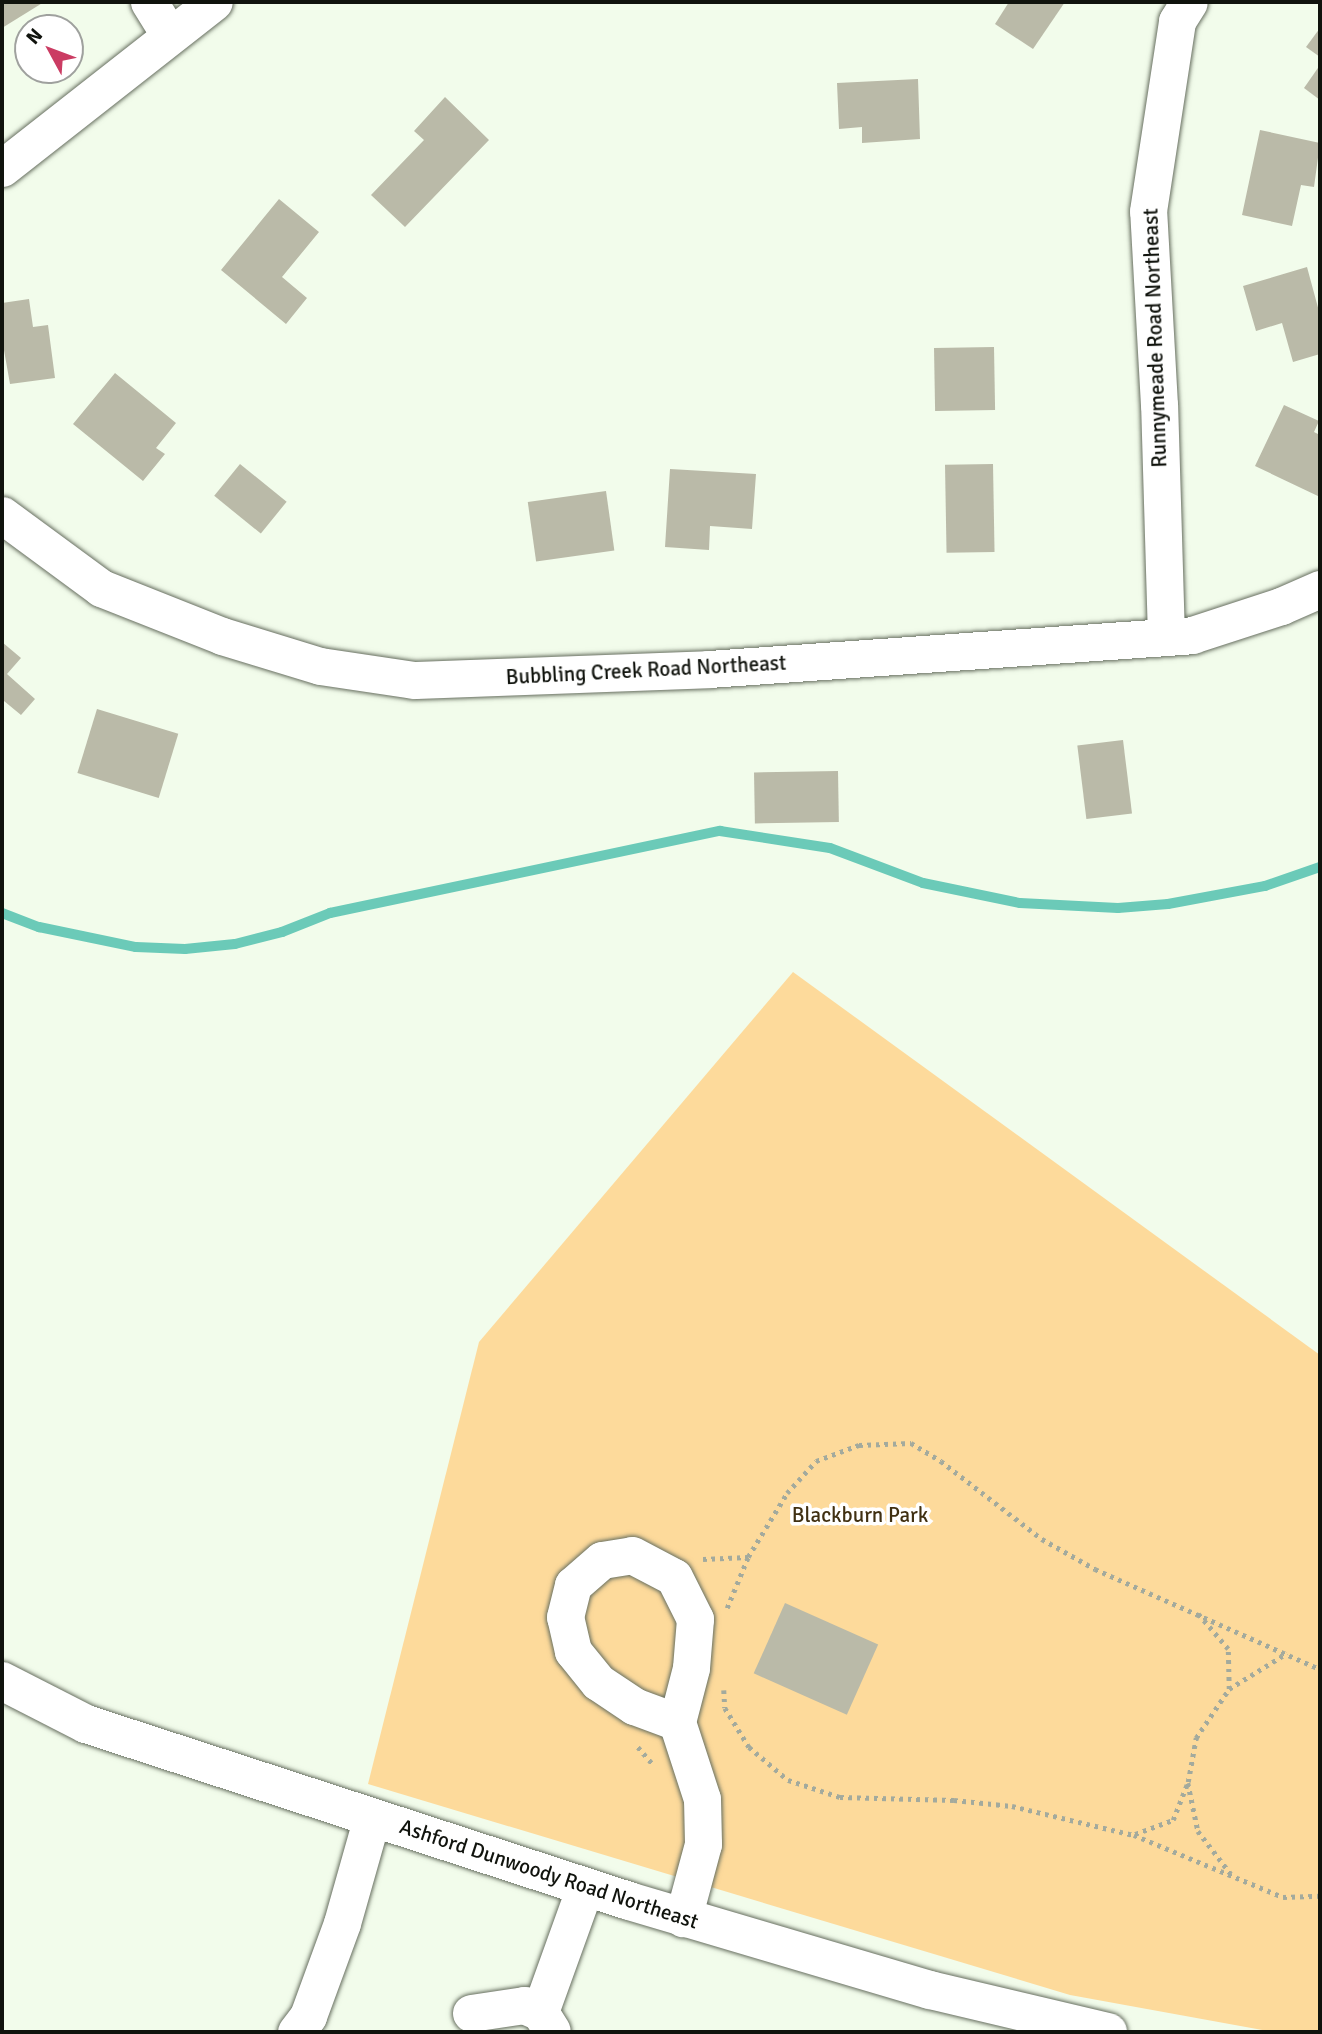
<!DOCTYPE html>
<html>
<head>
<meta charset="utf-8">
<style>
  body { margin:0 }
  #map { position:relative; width:1322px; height:2034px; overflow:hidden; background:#f2fceb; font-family:Signika,sans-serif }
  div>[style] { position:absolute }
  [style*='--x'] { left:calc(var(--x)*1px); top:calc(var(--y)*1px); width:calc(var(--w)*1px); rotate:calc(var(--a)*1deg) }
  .green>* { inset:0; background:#fdda9b }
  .stream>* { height:10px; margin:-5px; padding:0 5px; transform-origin:5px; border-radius:5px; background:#6bcab8 }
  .building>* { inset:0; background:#babaa8; transform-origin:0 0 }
  .path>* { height:4.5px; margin-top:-2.25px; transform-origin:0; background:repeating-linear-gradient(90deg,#a3aa9d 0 3.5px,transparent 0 8.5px) }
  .roads { filter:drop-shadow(0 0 2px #676f60) drop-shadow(0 0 2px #676f60) }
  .minor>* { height:37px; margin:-18.5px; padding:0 18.5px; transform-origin:18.5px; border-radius:18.5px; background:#fff }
  .major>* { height:38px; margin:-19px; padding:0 19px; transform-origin:19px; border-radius:19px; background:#fff }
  span { translate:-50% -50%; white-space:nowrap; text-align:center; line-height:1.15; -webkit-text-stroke:7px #fff; paint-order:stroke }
  .street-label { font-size:21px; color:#10130d }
  .park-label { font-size:21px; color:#403012 }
  .frame { position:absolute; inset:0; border:4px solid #10130d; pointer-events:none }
  .north { position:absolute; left:14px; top:14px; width:70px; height:70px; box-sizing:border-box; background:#fff; border:2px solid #9fa19e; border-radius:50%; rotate:311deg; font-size:19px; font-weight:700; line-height:28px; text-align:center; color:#10130d }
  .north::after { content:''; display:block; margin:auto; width:24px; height:32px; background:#cb3c63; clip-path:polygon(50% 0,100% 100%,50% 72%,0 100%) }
</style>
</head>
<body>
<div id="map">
  <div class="green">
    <div style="clip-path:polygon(793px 972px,1320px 1355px,1320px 2032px,1273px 2032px,1070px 1995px,368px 1784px,479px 1342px)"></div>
  </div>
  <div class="stream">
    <div style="--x:2;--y:913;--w:40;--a:21"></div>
    <div style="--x:39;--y:927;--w:99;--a:11.7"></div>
    <div style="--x:136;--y:947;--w:49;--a:2.3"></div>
    <div style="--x:185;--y:949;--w:50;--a:-5.7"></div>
    <div style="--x:235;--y:944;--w:49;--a:-14.3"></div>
    <div style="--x:282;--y:932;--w:52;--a:-21.6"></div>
    <div style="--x:330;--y:913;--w:399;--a:-11.9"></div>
    <div style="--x:720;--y:831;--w:111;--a:8.8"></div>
    <div style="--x:830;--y:848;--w:99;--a:20.6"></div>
    <div style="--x:923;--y:883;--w:99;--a:11.7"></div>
    <div style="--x:1020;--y:903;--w:98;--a:2.9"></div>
    <div style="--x:1118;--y:908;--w:50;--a:-4.6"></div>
    <div style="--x:1168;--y:904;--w:99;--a:-10.5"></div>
    <div style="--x:1265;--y:886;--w:58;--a:-19.1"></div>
  </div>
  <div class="building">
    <div style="clip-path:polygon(2px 2px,44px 2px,2px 28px)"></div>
    <div style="clip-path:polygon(1009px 2px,1065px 2px,1033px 49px,995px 24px)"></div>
    <div style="clip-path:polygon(1320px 28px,1320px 57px,1306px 47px)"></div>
    <div style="clip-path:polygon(1320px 65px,1320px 100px,1304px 88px)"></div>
    <div style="clip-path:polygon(918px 79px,920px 139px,862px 143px,862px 127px,839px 129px,837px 83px)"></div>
    <div style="clip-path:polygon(445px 97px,489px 140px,405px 227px,371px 195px,424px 140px,414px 131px)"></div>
    <div style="clip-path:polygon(1260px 130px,1320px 143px,1314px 187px,1301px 185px,1292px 226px,1242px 215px)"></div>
    <div style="clip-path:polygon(279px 199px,319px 232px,282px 277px,307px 298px,286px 324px,221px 270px)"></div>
    <div style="clip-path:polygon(1307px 267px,1320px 315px,1320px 354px,1293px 362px,1282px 323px,1256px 331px,1243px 286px)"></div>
    <div style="clip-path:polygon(29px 299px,33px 327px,48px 325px,55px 378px,10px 384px,2px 339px,2px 303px)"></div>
    <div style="left:994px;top:347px;width:63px;height:60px;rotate:89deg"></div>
    <div style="clip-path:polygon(115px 373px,176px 423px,156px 448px,165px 454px,143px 481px,73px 424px)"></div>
    <div style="clip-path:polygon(1284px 405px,1319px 421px,1314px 432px,1320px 435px,1320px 497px,1255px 466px)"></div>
    <div style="left:240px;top:464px;width:60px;height:41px;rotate:39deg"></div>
    <div style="left:993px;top:464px;width:88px;height:48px;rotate:89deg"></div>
    <div style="clip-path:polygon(670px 469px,756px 474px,752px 529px,710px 526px,709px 550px,665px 547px)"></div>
    <div style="left:606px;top:491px;width:60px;height:79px;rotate:82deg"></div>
    <div style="clip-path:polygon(2px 642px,21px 658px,7px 674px,35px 699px,21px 715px,4px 701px,2px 704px)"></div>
    <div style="left:97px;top:709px;width:85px;height:67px;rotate:17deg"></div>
    <div style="left:1123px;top:740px;width:74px;height:46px;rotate:83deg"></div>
    <div style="left:838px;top:771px;width:51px;height:84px;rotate:89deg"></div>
    <div style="left:785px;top:1603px;width:102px;height:77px;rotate:24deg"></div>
  </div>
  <div class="path">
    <div style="--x:703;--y:1559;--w:45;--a:-2.5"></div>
    <div style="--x:748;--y:1557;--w:75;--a:-58.6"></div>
    <div style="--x:787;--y:1493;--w:43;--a:-47.8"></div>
    <div style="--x:816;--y:1461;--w:46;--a:-20.4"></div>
    <div style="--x:859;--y:1445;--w:52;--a:-2.2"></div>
    <div style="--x:911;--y:1443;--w:35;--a:31"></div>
    <div style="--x:941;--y:1461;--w:128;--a:37.7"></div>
    <div style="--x:1042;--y:1539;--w:61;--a:29.5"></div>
    <div style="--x:1095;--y:1569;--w:246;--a:24"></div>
    <div style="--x:727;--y:1608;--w:55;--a:-67.6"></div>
    <div style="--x:1229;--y:1689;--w:68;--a:-31.8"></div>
    <div style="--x:724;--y:1690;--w:18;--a:87"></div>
    <div style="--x:725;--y:1708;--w:46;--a:58.4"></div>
    <div style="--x:749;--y:1747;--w:51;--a:40.2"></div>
    <div style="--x:788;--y:1780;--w:55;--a:18.1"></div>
    <div style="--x:840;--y:1797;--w:114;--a:1.5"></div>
    <div style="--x:954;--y:1800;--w:58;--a:5.9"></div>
    <div style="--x:1012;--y:1806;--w:125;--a:13.4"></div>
    <div style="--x:1134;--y:1835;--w:161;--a:22.6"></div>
    <div style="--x:1283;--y:1897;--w:37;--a:-2"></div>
    <div style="--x:638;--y:1747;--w:23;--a:49"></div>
    <div style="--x:1188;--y:1783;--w:49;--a:78.2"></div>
    <div style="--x:1198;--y:1831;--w:54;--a:52.5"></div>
    <div style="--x:1135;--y:1834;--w:40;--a:-20.2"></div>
    <div style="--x:1173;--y:1820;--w:41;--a:-68.5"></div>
    <div style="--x:1188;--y:1782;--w:45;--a:-79.7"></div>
    <div style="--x:1196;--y:1738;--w:59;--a:-56"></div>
    <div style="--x:1229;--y:1689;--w:40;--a:-91.4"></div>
    <div style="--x:1228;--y:1649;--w:46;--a:-130.6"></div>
  </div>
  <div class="roads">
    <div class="minor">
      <div style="--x:149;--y:2;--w:39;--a:58"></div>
      <div style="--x:2;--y:168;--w:269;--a:-38.1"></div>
      <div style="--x:2;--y:515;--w:123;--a:36.4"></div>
      <div style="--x:101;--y:588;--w:130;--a:21.6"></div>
      <div style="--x:222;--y:636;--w:102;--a:17"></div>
      <div style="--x:320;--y:666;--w:95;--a:8.5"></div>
      <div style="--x:414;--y:680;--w:295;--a:-2.1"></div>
      <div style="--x:709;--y:669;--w:484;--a:-4"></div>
      <div style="--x:1192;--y:635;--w:94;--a:-18"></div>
      <div style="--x:1281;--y:606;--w:43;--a:-23.6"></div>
      <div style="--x:1166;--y:637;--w:232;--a:-91.7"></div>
      <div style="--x:1159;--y:405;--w:194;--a:-93.2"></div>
      <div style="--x:1148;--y:211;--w:192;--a:-81.3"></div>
      <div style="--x:1177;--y:21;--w:22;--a:-58"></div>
      <div style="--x:677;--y:1722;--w:46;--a:-159.6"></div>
      <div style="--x:634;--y:1706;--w:43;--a:-146.3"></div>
      <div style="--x:598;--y:1682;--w:40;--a:-129"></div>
      <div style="--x:573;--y:1651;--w:35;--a:-103"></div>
      <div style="--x:565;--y:1617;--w:33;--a:-76"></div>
      <div style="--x:573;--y:1585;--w:38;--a:-41"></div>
      <div style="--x:602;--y:1560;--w:30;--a:-9"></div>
      <div style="--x:632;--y:1555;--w:47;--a:27.6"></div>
      <div style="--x:674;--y:1577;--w:47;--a:63.4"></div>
      <div style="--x:695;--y:1619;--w:49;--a:94.7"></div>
      <div style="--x:691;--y:1668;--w:56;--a:104.5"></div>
      <div style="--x:677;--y:1722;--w:81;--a:72"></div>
      <div style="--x:702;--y:1799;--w:45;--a:88.7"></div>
      <div style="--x:703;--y:1844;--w:77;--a:105.1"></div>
      <div style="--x:540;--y:2012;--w:133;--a:-70.2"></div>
      <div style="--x:471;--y:2013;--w:54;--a:-8.6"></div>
      <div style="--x:524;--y:2005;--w:17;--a:24"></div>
      <div style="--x:540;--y:2012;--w:22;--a:58"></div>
      <div style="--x:296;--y:2032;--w:20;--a:-53"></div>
      <div style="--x:308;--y:2016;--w:99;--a:-69.9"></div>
      <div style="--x:342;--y:1923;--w:110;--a:-74.2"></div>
    </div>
    <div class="major">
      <div style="--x:2;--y:1681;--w:94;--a:27.1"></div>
      <div style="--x:86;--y:1724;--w:571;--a:18.05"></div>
      <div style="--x:629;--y:1901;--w:314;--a:16.5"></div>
      <div style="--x:930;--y:1990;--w:183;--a:13.3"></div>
    </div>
  </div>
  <div class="street-label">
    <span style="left:1155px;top:338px;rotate:-92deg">Runnymeade Road Northeast</span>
    <span style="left:646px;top:670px;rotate:-3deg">Bubbling Creek Road Northeast</span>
    <span style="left:549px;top:1874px;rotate:18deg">Ashford Dunwoody Road Northeast</span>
  </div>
  <div class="park-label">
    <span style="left:860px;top:1515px">Blackburn Park</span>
  </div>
  <div class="frame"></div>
  <div class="north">N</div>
</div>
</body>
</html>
